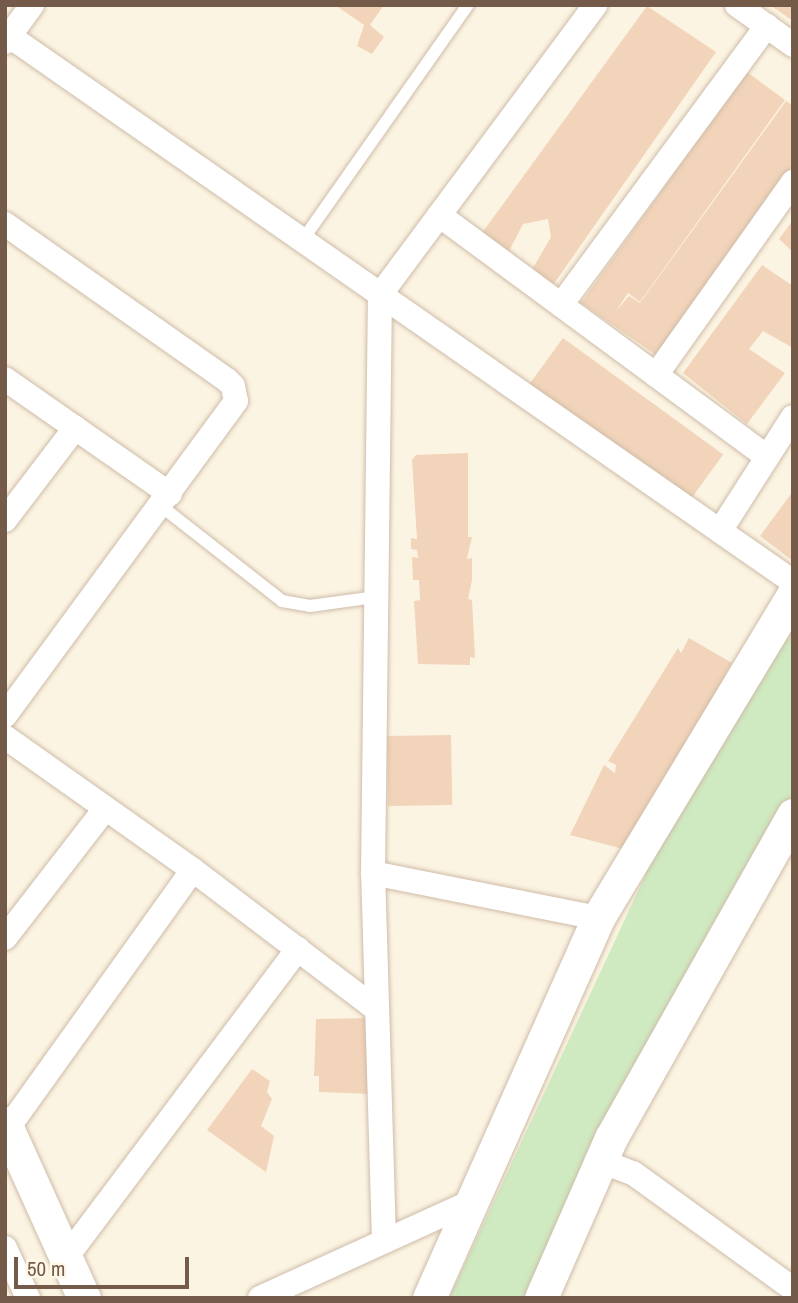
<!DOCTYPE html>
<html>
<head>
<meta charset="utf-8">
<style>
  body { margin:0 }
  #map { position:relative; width:798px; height:1303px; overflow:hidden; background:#fcf4e2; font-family:"Archivo Narrow",sans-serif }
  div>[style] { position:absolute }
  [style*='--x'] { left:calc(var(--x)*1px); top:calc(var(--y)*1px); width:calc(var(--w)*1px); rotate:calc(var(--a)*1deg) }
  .green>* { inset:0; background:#cfeac1 }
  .building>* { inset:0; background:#f2d4ba; transform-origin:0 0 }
  .roads { filter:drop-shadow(0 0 2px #cebca9) drop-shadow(0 0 2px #cebca9) }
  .lane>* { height:12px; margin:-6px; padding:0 6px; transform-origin:6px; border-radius:6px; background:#fff }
  .street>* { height:24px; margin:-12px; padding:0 12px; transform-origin:12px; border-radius:12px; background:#fff }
  .secondary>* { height:33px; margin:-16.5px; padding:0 16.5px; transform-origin:16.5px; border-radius:16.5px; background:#fff }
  span { translate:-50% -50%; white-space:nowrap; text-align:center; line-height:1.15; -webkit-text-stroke:6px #fff8e9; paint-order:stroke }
  .frame { position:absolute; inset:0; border:7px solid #745b49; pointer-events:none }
  .scale { position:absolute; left:14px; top:1257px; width:175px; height:32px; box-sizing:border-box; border:4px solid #745b49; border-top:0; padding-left:9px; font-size:21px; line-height:24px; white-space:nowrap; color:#745b49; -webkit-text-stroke:5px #fff8e9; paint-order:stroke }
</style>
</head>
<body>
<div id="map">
  <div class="green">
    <div style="clip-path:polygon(793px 620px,793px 802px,525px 1298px,449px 1298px,677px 807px)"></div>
  </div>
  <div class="building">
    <div style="clip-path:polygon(335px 5px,384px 5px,370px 25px,384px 37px,372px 54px,357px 46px,364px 25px)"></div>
    <div style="clip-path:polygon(770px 5px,793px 5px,793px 21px)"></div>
    <div style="clip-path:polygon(647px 6px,716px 52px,553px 285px,533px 268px,551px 237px,548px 219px,523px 224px,507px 255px,479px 237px)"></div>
    <div style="clip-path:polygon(747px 72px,785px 100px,640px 302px,628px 293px,616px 311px,629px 296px,640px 303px,786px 101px,793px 106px,793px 165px,656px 355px,581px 303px)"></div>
    <div style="clip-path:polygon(793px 220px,793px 252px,779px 239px)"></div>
    <div style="clip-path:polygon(762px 265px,793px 286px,793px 348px,763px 331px,749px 349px,785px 373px,747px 424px,683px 373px)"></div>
    <div style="left:563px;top:338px;width:198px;height:60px;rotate:36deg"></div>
    <div style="clip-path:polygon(468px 453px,468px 537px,472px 537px,467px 559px,472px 558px,472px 580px,468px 599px,472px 600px,475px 658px,470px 657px,470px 665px,418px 664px,414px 601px,420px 600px,419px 580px,413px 580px,412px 557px,418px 558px,417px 550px,411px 549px,411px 538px,417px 539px,412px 460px,416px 455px)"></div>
    <div style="clip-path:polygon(793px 491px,793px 561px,760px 536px)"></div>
    <div style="clip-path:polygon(689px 638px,732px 663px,725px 675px,731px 679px,631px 851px,570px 835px,604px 765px,615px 773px,616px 765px,608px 761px,678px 648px,681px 653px)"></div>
    <div style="left:451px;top:735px;width:70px;height:64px;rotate:89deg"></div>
    <div style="clip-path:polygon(369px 1018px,370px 1094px,319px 1092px,319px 1076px,314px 1076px,316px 1019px)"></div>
    <div style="clip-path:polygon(252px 1069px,270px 1081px,267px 1092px,272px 1099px,261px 1126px,274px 1136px,266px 1172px,207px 1130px)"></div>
  </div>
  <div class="roads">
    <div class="lane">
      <div style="--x:302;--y:241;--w:289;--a:-54.9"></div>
      <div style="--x:161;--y:506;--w:154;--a:38.1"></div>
      <div style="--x:282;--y:601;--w:28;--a:10"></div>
      <div style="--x:310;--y:606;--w:67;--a:-7.8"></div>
    </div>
    <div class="street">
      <div style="--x:737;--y:5;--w:69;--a:35.5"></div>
      <div style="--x:5;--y:33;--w:960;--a:34.86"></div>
      <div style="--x:5;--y:42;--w:46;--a:-53.9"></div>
      <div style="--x:439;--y:215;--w:406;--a:36.4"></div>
      <div style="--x:5;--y:224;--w:271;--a:35.1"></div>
      <div style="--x:227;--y:380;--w:8;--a:45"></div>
      <div style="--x:233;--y:386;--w:15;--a:79"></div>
      <div style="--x:236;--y:401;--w:390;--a:126.3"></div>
      <div style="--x:561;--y:305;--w:347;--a:-53.6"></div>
      <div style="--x:656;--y:375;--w:237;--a:-54.6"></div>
      <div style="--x:5;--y:379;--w:201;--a:34.9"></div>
      <div style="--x:5;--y:520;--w:116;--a:-52.7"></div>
      <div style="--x:720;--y:531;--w:135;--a:-57.4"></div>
      <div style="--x:5;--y:737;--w:230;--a:35.3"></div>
      <div style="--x:193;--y:870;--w:230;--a:37.2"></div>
      <div style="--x:373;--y:873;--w:229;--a:11.3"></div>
      <div style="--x:5;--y:938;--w:163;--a:-52.2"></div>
      <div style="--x:8;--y:1128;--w:317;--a:-54.4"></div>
      <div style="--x:601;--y:1161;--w:34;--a:21"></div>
      <div style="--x:633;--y:1173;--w:198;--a:35.9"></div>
      <div style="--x:384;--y:1240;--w:367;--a:-91.7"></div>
      <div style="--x:373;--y:873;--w:578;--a:-89.31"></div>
      <div style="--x:380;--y:295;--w:361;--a:-53.4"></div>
      <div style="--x:5;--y:1248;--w:55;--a:65.3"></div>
      <div style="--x:65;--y:1259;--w:388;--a:-53.1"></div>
      <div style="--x:260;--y:1298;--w:232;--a:-24.5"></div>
    </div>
    <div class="secondary">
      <div style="--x:5;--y:1123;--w:192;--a:65.7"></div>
      <div style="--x:429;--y:1298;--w:416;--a:-66"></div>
      <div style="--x:598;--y:918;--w:377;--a:-58.9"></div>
      <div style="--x:541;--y:1298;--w:175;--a:-66.4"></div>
      <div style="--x:611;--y:1138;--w:371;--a:-60.6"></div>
    </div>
  </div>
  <div class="frame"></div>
  <div class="scale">50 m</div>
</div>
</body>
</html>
